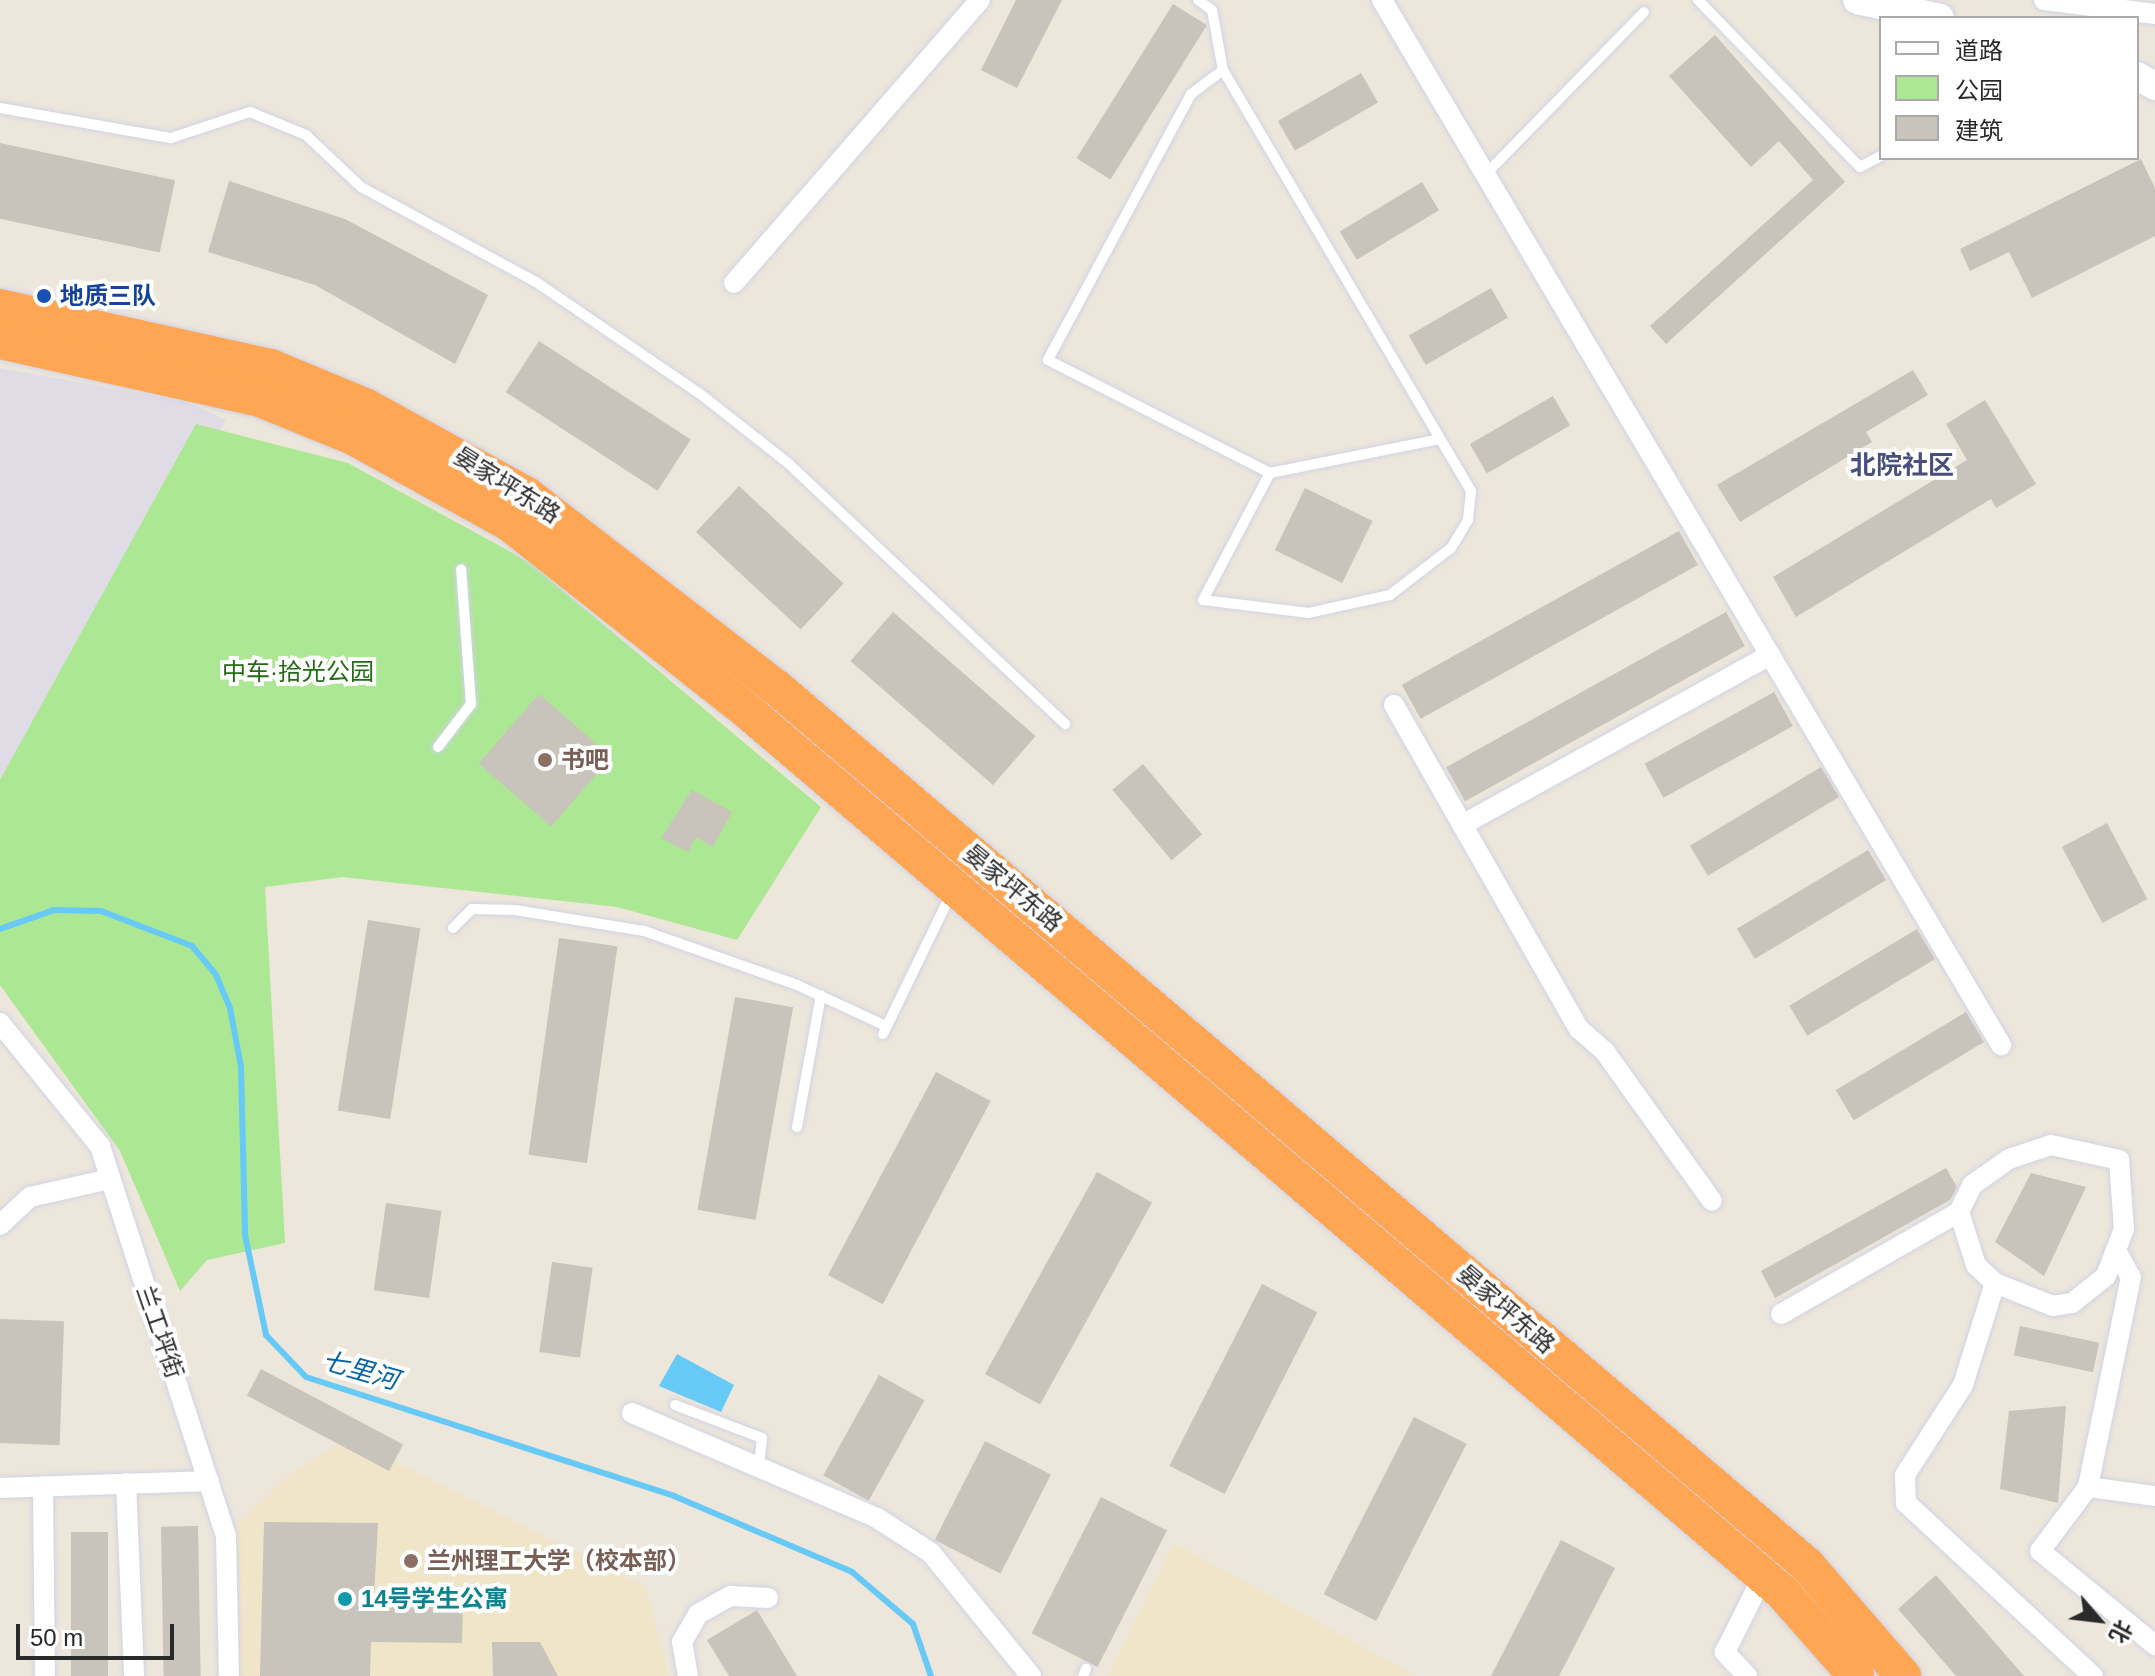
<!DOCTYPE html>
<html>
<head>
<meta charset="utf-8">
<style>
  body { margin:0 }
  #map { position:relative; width:2155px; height:1676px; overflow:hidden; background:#ede6db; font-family:Arial,"Noto Sans SC",sans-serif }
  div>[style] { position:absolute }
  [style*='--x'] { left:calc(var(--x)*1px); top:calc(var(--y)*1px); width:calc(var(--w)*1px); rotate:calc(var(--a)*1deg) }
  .industrial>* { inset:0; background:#dfdce5 }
  .education>* { inset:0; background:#f0e5c9 }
  .green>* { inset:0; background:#ace794 }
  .water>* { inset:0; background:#67c9f6 }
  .stream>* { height:6px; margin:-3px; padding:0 3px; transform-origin:3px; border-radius:3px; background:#67c9f6 }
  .building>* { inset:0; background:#c8c3bb; transform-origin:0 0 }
  .roads { filter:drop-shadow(0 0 2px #d0d3e4) drop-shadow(0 0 2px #d0d3e4) }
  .lane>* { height:10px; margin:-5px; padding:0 5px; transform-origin:5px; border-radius:5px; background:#fff }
  .street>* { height:20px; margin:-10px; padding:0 10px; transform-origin:10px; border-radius:10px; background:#fff }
  .secondary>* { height:28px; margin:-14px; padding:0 14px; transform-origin:14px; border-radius:14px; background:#fff }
  .highway>* { height:36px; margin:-18px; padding:0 18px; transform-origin:18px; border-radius:18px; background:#ffa654 }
  .dots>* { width:22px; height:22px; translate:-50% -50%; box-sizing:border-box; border:4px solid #fff; border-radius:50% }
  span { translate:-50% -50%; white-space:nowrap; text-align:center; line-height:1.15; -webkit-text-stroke:8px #fff; paint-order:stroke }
  .transit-label { font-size:24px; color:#164399; font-weight:700 }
  .left { translate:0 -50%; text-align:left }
  .street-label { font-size:24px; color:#2a2a2a }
  .park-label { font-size:24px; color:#246b16 }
  .education-label { font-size:24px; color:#785e54; font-weight:700 }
  .culture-label { font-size:24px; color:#0d838f; font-weight:700 }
  .neighbourhood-label { font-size:26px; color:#484f7d; font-weight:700 }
  .water-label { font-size:26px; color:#0565a2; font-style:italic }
  .legend { position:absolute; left:1879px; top:16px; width:260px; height:144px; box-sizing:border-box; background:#fff; border:2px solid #aaa; margin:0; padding:10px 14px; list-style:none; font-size:24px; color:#2a2a2a }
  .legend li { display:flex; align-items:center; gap:16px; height:40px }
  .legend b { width:40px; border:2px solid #aaa }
  .north { position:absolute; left:2059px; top:1580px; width:80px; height:80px; -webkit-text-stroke:6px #fff; paint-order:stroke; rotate:118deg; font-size:22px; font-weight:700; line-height:32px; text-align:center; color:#2a2a2a }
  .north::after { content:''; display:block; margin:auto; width:28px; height:36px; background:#2a2a2a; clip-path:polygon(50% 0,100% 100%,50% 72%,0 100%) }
  .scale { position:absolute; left:16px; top:1624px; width:158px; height:36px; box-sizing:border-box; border:4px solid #2a2a2a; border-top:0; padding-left:10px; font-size:24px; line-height:28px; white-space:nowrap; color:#2a2a2a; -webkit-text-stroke:6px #fff; paint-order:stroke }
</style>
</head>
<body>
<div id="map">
  <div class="industrial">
    <div style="clip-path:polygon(0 368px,187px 402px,226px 420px,0 807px)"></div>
  </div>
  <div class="education">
    <div style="clip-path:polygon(348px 1438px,646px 1587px,669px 1676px,231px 1676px,226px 1536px,293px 1472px)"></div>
    <div style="clip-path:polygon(1174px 1543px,1416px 1676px,1108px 1676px)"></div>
  </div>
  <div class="green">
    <div style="clip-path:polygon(196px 424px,348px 463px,529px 562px,821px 807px,737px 940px,617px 907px,342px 877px,265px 887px,285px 1243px,207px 1260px,180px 1291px,120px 1151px,0 985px,0 780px)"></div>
  </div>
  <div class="water">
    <div style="clip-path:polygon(677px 1354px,734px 1385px,721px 1412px,659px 1386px)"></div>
  </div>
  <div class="stream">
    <div style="--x:0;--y:929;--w:57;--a:-19.4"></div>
    <div style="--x:54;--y:910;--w:47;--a:1.2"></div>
    <div style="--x:101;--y:911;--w:97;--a:21"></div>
    <div style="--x:192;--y:946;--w:38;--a:50"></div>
    <div style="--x:216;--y:975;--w:36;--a:67"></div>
    <div style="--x:230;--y:1008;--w:60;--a:79.4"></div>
    <div style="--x:241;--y:1067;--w:168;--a:88.6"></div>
    <div style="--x:245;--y:1235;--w:102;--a:78.1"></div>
    <div style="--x:266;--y:1335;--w:58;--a:46.4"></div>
    <div style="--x:306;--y:1377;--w:387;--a:17.9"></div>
    <div style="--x:674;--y:1496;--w:194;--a:23.1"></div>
    <div style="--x:852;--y:1572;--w:80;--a:40.4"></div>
    <div style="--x:913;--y:1624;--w:55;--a:70.9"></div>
  </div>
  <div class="building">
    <div style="clip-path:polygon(1016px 0,1062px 0,1017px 88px,981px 70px)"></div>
    <div style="left:1173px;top:4px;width:40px;height:182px;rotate:32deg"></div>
    <div style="clip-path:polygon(1715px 35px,1845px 182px,1666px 344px,1650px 326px,1813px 180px,1779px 141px,1751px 167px,1669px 76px)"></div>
    <div style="left:1361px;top:73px;width:34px;height:96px;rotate:60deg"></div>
    <div style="left:0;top:143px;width:179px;height:74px;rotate:12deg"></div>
    <div style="clip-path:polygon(2141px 159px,2155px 188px,2155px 236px,2032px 298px,2009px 252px,1970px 271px,1960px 249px)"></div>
    <div style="clip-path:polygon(229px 181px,345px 219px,488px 295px,455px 364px,315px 285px,208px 252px)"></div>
    <div style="left:1422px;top:182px;width:33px;height:96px;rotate:59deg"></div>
    <div style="left:1491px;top:288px;width:34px;height:95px;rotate:60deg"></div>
    <div style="left:539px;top:341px;width:181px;height:61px;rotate:33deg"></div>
    <div style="clip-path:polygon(1913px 370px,1928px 395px,1866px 432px,1872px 442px,1740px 522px,1717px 485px)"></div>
    <div style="left:1553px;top:396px;width:34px;height:96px;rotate:60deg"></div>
    <div style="clip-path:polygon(1985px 400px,2036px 484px,1996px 508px,1991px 499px,1796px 617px,1773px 577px,1967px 460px,1946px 424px)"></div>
    <div style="left:739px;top:486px;width:143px;height:63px;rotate:43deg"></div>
    <div style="left:1305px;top:488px;width:75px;height:69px;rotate:26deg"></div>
    <div style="left:1679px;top:531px;width:39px;height:317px;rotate:61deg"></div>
    <div style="left:893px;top:612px;width:189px;height:65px;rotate:41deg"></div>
    <div style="left:1726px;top:612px;width:39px;height:320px;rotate:61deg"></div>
    <div style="left:1774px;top:692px;width:39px;height:148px;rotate:61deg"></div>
    <div style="left:539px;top:694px;width:96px;height:92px;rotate:41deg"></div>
    <div style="left:1143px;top:764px;width:92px;height:40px;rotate:50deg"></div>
    <div style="left:1821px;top:767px;width:35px;height:153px;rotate:59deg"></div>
    <div style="clip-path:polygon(692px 790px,732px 812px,713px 847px,696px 837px,688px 852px,661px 838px)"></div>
    <div style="left:2107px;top:823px;width:86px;height:51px;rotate:62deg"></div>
    <div style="left:1868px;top:850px;width:35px;height:153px;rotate:59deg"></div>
    <div style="left:368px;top:920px;width:53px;height:193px;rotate:9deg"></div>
    <div style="left:1917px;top:929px;width:35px;height:149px;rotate:59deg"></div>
    <div style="left:559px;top:938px;width:59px;height:219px;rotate:8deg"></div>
    <div style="left:735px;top:997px;width:59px;height:216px;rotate:10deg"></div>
    <div style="left:1966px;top:1012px;width:35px;height:152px;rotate:59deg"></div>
    <div style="left:936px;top:1072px;width:62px;height:230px;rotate:28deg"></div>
    <div style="clip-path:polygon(1946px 1168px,1957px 1187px,1950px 1200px,1775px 1298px,1761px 1271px)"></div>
    <div style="left:1097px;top:1172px;width:63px;height:231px;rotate:29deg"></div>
    <div style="clip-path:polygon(2031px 1173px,2086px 1187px,2044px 1276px,1995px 1242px)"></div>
    <div style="left:386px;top:1203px;width:56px;height:88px;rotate:8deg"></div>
    <div style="left:552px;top:1262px;width:41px;height:91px;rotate:8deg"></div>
    <div style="left:1262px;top:1284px;width:62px;height:204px;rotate:27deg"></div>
    <div style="left:0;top:1319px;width:64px;height:124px;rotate:2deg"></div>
    <div style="left:2020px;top:1326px;width:81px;height:30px;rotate:12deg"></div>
    <div style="left:261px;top:1369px;width:161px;height:30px;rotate:28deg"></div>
    <div style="left:879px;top:1375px;width:52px;height:115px;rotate:29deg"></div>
    <div style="clip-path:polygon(2066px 1406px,2058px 1503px,2000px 1489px,2009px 1411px)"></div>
    <div style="left:1414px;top:1417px;width:59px;height:199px;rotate:27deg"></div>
    <div style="left:985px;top:1441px;width:74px;height:111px;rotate:27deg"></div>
    <div style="left:1101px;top:1497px;width:74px;height:153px;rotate:27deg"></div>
    <div style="clip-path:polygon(264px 1522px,378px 1523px,374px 1597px,463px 1600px,462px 1643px,371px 1642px,370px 1676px,260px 1676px)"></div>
    <div style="left:198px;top:1526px;width:150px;height:37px;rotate:89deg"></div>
    <div style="left:108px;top:1532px;width:144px;height:37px;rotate:90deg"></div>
    <div style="clip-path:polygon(1561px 1540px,1615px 1568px,1559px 1676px,1491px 1676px)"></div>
    <div style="clip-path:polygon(1936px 1575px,2024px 1676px,1956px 1676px,1898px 1609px)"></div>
    <div style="clip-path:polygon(757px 1610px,797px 1676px,729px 1676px,707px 1640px)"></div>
    <div style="clip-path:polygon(492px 1642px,540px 1642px,558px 1676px,493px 1676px)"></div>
  </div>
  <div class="roads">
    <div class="lane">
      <div style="--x:1198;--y:0;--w:17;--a:36"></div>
      <div style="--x:1212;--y:10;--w:61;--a:79.6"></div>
      <div style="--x:1223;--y:70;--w:489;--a:59.5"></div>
      <div style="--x:1471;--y:491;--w:29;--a:96"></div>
      <div style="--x:1468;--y:520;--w:33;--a:121"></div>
      <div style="--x:1451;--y:548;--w:77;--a:142.4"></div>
      <div style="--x:1390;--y:595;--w:83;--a:167.5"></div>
      <div style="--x:1309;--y:613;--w:107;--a:-173"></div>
      <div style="--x:1203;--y:600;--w:144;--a:-62.2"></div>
      <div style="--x:1698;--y:0;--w:233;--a:45.9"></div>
      <div style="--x:1860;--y:167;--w:24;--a:-28"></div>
      <div style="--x:1223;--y:70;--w:40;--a:143"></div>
      <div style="--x:1191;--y:94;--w:302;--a:118.3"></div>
      <div style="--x:1048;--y:360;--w:249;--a:27"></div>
      <div style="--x:1270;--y:473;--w:173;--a:-11.3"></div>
      <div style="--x:0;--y:108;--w:174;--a:10"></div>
      <div style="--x:171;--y:138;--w:83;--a:-18.2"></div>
      <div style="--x:250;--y:112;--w:61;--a:22.3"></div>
      <div style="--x:306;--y:135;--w:76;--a:43.4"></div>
      <div style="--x:361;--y:187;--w:199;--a:28.5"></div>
      <div style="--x:536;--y:282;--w:197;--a:34.3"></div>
      <div style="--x:699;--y:393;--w:113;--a:38.2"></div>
      <div style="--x:788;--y:463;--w:381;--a:43.3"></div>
      <div style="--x:1486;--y:174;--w:226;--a:-45.7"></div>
      <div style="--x:438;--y:747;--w:54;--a:-52.5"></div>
      <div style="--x:471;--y:704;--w:135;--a:-94.2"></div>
      <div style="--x:453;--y:928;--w:27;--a:-45"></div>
      <div style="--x:472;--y:909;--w:43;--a:1.3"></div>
      <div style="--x:515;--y:910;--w:131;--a:9.2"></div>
      <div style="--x:644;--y:931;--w:162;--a:19.4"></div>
      <div style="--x:797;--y:985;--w:98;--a:24.7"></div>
      <div style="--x:883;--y:1034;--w:158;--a:-64.1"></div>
      <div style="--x:797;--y:1127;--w:134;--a:-79.7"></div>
      <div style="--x:675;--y:1405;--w:93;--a:20.8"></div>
      <div style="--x:762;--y:1438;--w:27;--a:96"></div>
      <div style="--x:1083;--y:1676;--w:8;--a:-67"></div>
    </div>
    <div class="street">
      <div style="--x:1382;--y:0;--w:1215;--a:59.36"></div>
      <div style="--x:2044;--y:0;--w:112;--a:7.2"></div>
      <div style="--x:734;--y:283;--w:375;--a:-49"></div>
      <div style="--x:1394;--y:705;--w:373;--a:60.3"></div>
      <div style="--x:1579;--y:1029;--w:35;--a:41"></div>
      <div style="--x:1605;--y:1052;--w:183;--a:54.3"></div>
      <div style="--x:1462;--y:825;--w:352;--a:-28.9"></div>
      <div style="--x:0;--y:1023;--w:159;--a:50.9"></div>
      <div style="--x:100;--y:1146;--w:410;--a:72.1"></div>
      <div style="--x:226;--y:1536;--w:140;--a:88.8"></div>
      <div style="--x:2051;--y:1145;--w:70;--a:12.4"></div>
      <div style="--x:2119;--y:1160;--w:69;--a:85.9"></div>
      <div style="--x:2124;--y:1229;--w:50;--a:111"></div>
      <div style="--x:2106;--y:1276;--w:43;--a:141.5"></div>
      <div style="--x:2072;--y:1303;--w:19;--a:171"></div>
      <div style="--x:2053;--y:1306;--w:62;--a:-158.4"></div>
      <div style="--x:1995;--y:1283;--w:26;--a:-137"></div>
      <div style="--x:1976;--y:1265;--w:56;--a:-107.8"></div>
      <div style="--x:1959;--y:1212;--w:30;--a:-64"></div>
      <div style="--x:1972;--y:1185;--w:45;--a:-35.1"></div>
      <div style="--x:2009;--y:1159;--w:44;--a:-18.4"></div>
      <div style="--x:0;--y:1225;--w:41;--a:-43"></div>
      <div style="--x:30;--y:1197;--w:82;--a:-12.7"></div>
      <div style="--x:2118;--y:1254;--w:26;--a:61"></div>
      <div style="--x:2131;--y:1277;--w:214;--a:101.6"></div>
      <div style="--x:2088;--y:1487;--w:80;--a:126.9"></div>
      <div style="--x:2040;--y:1551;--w:149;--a:39.3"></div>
      <div style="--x:1995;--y:1283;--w:107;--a:107.4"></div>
      <div style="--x:1963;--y:1385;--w:107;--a:122.8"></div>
      <div style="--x:1905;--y:1475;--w:28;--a:88"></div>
      <div style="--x:1906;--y:1503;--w:255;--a:42.8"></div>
      <div style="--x:1781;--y:1314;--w:205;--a:-29.8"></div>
      <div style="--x:632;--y:1413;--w:267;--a:23.2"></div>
      <div style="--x:877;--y:1518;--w:64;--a:32.9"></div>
      <div style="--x:931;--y:1553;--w:159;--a:50.9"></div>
      <div style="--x:126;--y:1483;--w:193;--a:87.6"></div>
      <div style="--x:2088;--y:1487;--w:68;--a:7.7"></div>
      <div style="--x:0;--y:1488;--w:209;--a:-1.9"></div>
      <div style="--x:43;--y:1488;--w:188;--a:89.4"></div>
      <div style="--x:688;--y:1676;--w:35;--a:-100"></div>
      <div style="--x:682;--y:1642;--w:32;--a:-60"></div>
      <div style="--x:698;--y:1614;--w:38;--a:-29"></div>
      <div style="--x:731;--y:1596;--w:37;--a:3"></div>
      <div style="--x:1747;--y:1676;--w:33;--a:-133"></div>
      <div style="--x:1725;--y:1652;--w:85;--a:-63.4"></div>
    </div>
    <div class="secondary">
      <div style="--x:1857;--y:0;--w:85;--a:12.2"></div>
      <div style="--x:2137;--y:76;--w:21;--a:29"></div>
    </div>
    <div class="highway">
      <div style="--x:0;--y:307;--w:278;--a:12.5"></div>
      <div style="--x:271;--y:367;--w:104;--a:22.6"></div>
      <div style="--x:367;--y:407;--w:183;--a:28.8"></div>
      <div style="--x:527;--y:495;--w:316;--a:37.7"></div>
      <div style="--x:777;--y:688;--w:1353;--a:40.41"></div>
      <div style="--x:1807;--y:1565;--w:147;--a:49.1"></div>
      <div style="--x:0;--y:341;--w:266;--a:12.6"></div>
      <div style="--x:260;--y:399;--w:100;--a:22.2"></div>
      <div style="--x:353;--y:437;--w:178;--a:28.9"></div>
      <div style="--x:509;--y:523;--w:311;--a:38.3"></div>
      <div style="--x:753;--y:716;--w:1351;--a:40.41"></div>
      <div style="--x:1782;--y:1592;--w:112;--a:48.6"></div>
    </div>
  </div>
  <div class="dots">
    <div style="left:44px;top:296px;background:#1a4fb4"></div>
    <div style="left:545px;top:760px;background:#8d6e63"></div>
    <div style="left:411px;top:1561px;background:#8d6e63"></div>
    <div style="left:345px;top:1599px;background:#0f9aa8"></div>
  </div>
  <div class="transit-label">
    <span class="left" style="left:60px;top:296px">地质三队</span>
  </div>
  <div class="street-label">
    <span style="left:507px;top:485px;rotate:32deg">晏家坪东路</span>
    <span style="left:1013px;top:888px;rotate:40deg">晏家坪东路</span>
    <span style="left:1506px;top:1309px;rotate:41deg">晏家坪东路</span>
    <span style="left:160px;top:1332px;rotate:71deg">兰工坪街</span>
  </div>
  <div class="park-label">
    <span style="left:298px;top:672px">中车·拾光公园</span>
  </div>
  <div class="education-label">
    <span class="left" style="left:561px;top:760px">书吧</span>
    <span class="left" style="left:427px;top:1561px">兰州理工大学（校本部）</span>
  </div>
  <div class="culture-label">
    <span class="left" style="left:361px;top:1599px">14号学生公寓</span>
  </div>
  <div class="neighbourhood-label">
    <span style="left:1902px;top:466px">北院社区</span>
  </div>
  <div class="water-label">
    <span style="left:360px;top:1371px;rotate:16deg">七里河</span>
  </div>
  <ul class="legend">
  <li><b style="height:10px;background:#fff"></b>道路</li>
  <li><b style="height:22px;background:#ace794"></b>公园</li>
  <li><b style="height:22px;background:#c8c3bb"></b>建筑</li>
  </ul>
  <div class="north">北</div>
  <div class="scale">50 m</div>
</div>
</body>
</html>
